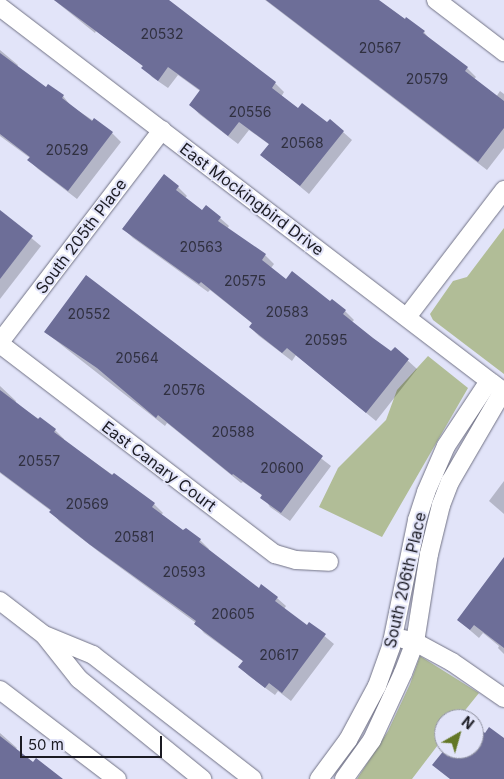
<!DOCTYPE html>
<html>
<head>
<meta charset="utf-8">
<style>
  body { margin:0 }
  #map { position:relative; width:504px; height:779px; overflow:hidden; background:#e2e4f9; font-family:Inter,sans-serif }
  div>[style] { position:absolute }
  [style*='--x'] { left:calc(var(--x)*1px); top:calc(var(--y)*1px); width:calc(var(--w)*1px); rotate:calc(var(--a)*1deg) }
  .green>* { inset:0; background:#b1bd97 }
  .shadow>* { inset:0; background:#0003 }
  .building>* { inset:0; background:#6d6e98 }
  .roads { filter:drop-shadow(0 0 1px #717285) drop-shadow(0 0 1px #717285) }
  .street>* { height:18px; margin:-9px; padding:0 9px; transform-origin:9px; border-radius:9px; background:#fff }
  span { translate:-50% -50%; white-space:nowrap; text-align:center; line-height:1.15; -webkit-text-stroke:4px #e2e4f9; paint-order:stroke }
  .number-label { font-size:14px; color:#303040 }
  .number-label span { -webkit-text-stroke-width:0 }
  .street-label { font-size:16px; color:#1b1b23 }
  .north { position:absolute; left:434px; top:709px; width:50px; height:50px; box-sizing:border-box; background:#e2e4f9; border:1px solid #9294a3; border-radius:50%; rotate:38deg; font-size:14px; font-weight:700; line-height:20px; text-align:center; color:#1b1b23 }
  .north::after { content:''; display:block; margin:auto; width:18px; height:22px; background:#637726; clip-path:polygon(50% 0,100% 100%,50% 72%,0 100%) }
  .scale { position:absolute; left:20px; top:736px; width:142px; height:22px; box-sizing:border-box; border:2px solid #1b1b23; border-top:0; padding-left:6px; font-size:15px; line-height:18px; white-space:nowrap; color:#1b1b23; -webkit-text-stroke:4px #e2e4f9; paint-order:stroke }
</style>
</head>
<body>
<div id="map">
  <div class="green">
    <div style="clip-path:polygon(504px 228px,504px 374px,433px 320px,430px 314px,453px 281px,467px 277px)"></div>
    <div style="clip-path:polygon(428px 356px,468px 388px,382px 537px,319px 507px,338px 468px,386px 420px,397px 390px)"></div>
    <div style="clip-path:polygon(420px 656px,479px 693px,458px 719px,444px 719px,444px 737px,412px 779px,357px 779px,388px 731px,410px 684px)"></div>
  </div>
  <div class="shadow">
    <div style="clip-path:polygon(54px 0,168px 0,275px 83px,284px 92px,281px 97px,298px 109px,343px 132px,352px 140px,309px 194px,262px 155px,270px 145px,249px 130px,238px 144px,199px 114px,191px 105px,200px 91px,178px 75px,168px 88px,152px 77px,144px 67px,96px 31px,95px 33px)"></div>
    <div style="clip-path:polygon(265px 0,377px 0,424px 32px,432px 42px,467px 68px,476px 77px,474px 79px,496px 97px,500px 91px,504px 94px,504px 148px,487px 170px)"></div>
    <div style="clip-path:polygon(0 50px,18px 65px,17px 67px,46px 88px,63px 96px,71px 106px,112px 133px,121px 142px,77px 199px,38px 169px,29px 160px,30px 158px,0 136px)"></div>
    <div style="clip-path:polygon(178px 187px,187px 196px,185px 198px,202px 211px,220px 218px,229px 226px,227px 229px,265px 255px,274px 264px,271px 268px,286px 280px,345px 311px,354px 320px,352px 322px,392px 353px,395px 349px,417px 369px,376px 421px,296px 355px,292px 361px,259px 336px,250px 327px,253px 324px,210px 290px,208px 292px,133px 238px,124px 229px)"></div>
    <div style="clip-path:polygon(0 212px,41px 246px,0 299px)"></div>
    <div style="clip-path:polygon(86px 277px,331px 466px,290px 521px,270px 507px,263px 496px,243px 482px,241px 483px,167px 423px,165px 426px,45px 332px)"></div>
    <div style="clip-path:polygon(0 386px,16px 401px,15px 403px,55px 430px,64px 439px,63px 440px,154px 504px,163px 513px,161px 515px,184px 532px,200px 540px,209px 549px,208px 550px,259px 589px,277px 598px,286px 606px,284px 609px,307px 627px,310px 624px,334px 644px,291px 701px,278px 691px,275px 695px,249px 676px,240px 667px,244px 662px,204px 633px,196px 623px,99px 552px,59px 521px,51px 511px,0 473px)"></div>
    <div style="clip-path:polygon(504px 481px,504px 514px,489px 501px)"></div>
    <div style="clip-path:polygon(504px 576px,504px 654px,498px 648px,499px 646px,483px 633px,479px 638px,458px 620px)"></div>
    <div style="clip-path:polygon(0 733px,17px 748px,16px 749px,34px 763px,62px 779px,0 779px)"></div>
  </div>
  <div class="building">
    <div style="clip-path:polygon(54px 0,169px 0,276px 82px,272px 88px,298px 108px,302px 103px,327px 122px,330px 119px,344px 131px,300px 186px,260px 155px,269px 144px,239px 122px,228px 136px,189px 105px,200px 90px,168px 67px,158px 81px,141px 68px,143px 66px)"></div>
    <div style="clip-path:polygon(266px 0,379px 0,405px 19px,406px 17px,425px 31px,423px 33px,468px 67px,465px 71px,504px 101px,504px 128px,478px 162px)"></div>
    <div style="clip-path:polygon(0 53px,46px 87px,48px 84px,64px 95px,62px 98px,92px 121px,94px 118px,113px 132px,68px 191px,27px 160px,30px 157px,0 134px)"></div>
    <div style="clip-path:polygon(164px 174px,179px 186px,176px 190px,202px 210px,206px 205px,221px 217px,218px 221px,266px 254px,262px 260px,286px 279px,292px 271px,330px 301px,332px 299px,346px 310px,343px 314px,373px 338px,391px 351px,395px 347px,409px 359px,366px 413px,287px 348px,282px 353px,249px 327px,252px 323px,201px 282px,199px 284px,122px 229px)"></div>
    <div style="clip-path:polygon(0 210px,33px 236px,0 279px)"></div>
    <div style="clip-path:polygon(86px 275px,323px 456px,281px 513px,260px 498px,262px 495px,233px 474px,232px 475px,158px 415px,156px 418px,97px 368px,44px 332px)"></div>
    <div style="clip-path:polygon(0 390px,38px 419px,40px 417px,56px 429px,54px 432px,112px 475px,114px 473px,155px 503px,152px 507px,183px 530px,186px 528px,201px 539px,199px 542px,259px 588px,261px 584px,278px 597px,275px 601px,307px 625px,309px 622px,326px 634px,282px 693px,269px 683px,265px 688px,238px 667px,243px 661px,194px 624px,196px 621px,89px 544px,49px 512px,51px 510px,0 472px)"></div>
    <div style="clip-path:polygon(504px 557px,504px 648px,474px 625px,470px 630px,457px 620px)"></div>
    <div style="clip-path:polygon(474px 724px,485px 733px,489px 727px,504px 738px,504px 779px,450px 779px,432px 765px,445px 749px,474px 749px)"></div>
    <div style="clip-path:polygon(0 736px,33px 762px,36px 758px,63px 779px,0 779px)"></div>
  </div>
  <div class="roads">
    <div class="street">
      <div style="--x:436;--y:0;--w:86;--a:37.4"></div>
      <div style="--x:0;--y:7;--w:634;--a:37.38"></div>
      <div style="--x:407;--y:317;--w:160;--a:-52.6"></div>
      <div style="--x:0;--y:342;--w:267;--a:-52.6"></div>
      <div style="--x:0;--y:344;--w:346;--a:37.4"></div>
      <div style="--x:275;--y:554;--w:22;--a:16"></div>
      <div style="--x:296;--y:560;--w:33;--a:3"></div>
      <div style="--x:0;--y:601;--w:56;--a:37.7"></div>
      <div style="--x:44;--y:635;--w:56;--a:51.5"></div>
      <div style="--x:79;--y:679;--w:159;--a:39.1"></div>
      <div style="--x:47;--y:636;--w:50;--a:22.4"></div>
      <div style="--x:93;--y:655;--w:202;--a:37.8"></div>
      <div style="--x:403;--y:639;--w:12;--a:14"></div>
      <div style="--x:415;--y:642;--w:42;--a:28.4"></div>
      <div style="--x:452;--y:662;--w:63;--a:34.7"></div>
      <div style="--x:0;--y:690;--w:147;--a:37.3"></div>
      <div style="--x:319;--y:779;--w:49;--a:-53.4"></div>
      <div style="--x:348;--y:740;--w:61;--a:-61.8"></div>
      <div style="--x:377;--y:686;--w:41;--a:-70.3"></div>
      <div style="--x:391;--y:647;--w:130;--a:-78.4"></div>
      <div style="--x:417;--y:520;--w:29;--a:-72"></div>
      <div style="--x:426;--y:492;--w:50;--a:-66.5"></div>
      <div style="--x:446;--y:446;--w:78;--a:-56.5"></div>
      <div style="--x:344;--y:779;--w:48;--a:-54.3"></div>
      <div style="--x:372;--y:740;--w:74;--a:-65.2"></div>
      <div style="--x:403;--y:673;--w:33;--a:-69"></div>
      <div style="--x:415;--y:642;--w:89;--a:-81"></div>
      <div style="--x:429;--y:554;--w:50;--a:-76.2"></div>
      <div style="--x:441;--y:505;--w:25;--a:-69"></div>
      <div style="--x:450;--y:482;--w:105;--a:-59.8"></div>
    </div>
  </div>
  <div class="number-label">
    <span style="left:162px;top:34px">20532</span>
    <span style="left:380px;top:48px">20567</span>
    <span style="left:427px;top:79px">20579</span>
    <span style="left:250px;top:112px">20556</span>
    <span style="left:302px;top:143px">20568</span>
    <span style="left:67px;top:150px">20529</span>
    <span style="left:201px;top:247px">20563</span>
    <span style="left:245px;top:281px">20575</span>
    <span style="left:287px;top:312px">20583</span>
    <span style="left:89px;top:314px">20552</span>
    <span style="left:326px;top:340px">20595</span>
    <span style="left:137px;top:358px">20564</span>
    <span style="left:184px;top:390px">20576</span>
    <span style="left:233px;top:432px">20588</span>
    <span style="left:39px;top:461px">20557</span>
    <span style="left:282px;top:468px">20600</span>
    <span style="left:87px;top:504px">20569</span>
    <span style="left:134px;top:537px">20581</span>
    <span style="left:184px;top:572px">20593</span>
    <span style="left:233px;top:614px">20605</span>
    <span style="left:279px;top:655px">20617</span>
  </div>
  <div class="street-label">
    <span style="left:252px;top:199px;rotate:37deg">East Mockingbird Drive</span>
    <span style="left:81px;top:236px;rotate:-53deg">South 205th Place</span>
    <span style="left:159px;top:466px;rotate:37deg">East Canary Court</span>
    <span style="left:405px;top:580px;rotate:-77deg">South 206th Place</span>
  </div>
  <div class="north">N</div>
  <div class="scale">50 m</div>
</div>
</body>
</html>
